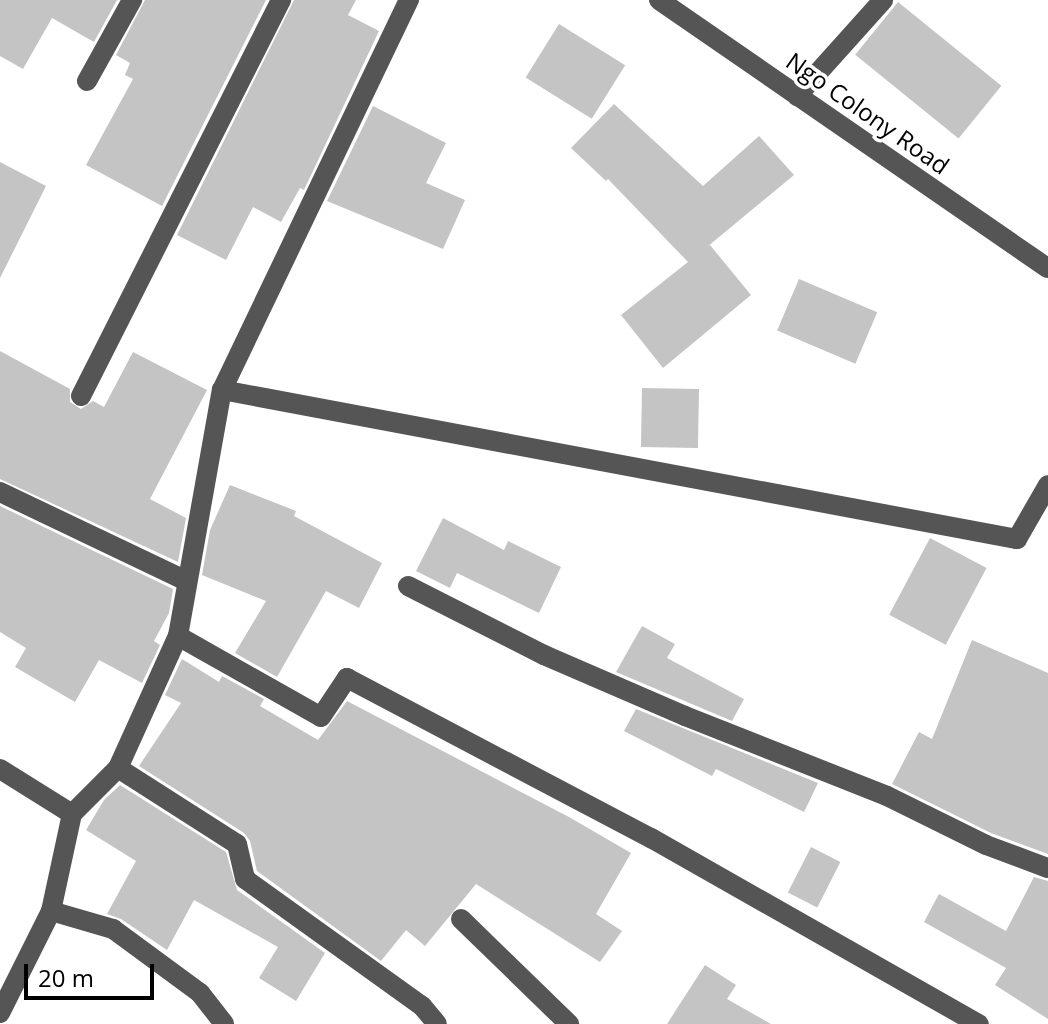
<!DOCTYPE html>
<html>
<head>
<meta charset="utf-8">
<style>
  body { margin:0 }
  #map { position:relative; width:1048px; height:1024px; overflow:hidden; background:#fff; font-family:"Open Sans",sans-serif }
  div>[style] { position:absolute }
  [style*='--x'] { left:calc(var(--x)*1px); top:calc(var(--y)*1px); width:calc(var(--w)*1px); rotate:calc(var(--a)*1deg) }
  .building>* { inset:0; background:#c4c4c4; transform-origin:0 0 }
  .minor>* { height:20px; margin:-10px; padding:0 10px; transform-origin:10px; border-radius:10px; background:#555 }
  span { translate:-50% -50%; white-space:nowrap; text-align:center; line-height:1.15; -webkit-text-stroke:7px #fff; paint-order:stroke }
  .street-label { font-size:24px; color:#000 }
  .scale { position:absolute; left:24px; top:964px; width:130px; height:36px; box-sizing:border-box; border:4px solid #000; border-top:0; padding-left:10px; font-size:24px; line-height:28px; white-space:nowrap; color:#000; -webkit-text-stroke:6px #fff; paint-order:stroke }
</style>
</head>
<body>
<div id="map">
  <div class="building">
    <div style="clip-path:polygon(0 0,117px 0,94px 42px,52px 18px,23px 69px,0 56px)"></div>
    <div style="clip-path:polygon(145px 0,266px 0,162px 206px,86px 165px,133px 79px,125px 75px,130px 63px,116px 55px)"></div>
    <div style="clip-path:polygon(294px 0,356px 0,348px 15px,379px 31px,304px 190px,300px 188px,281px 222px,253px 207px,226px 260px,177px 235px)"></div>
    <div style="left:898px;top:2px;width:133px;height:68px;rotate:39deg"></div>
    <div style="left:559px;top:24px;width:78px;height:63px;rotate:32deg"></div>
    <div style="clip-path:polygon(614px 104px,703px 186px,759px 136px,794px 175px,707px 247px,710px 245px,751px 295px,663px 368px,621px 315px,688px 262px,608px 179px,606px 181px,571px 148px)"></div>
    <div style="clip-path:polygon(373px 106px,446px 143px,426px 183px,465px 200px,443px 249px,327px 201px)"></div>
    <div style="clip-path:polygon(0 162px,46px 186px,0 278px)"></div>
    <div style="left:799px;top:279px;width:85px;height:56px;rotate:23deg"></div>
    <div style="clip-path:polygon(0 351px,70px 389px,70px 402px,81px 409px,93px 401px,104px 407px,133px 352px,207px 390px,150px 499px,186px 518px,178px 562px,0 479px)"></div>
    <div style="left:642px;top:388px;width:57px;height:59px;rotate:1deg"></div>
    <div style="clip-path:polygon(230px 485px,296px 511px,294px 516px,382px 563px,359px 608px,326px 591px,277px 677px,235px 653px,266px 601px,202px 575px,210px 530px)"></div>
    <div style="clip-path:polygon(0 506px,173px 589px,169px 613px,154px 641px,160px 645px,142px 683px,99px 660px,75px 702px,15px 667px,26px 648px,0 632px)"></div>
    <div style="clip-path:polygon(443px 518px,504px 550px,508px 541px,561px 567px,539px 613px,457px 573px,450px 588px,416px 571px)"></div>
    <div style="left:930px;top:538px;width:64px;height:87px;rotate:28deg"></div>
    <div style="clip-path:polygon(642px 626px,675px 644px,667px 658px,744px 699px,732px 721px,616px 672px)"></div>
    <div style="clip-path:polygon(972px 640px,1048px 673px,1048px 854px,991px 833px,892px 784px,919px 732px,932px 739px)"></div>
    <div style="clip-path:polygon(182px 659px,219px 682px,222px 676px,264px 699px,260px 706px,318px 740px,347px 701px,569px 817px,631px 853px,596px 914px,622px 931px,600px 962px,476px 884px,425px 946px,406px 930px,381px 961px,257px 871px,250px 841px,244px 833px,139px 766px,181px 703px,165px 695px)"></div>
    <div style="clip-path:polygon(636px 709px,818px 783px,804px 812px,716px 769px,712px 776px,624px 731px)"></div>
    <div style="clip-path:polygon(120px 785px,226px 852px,237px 890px,325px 953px,296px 1001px,259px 978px,278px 947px,194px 900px,167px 950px,121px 919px,107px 914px,136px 861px,86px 830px,104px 800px)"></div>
    <div style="left:811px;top:847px;width:33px;height:51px;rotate:27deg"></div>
    <div style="clip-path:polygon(1034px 877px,1048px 881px,1048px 1019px,995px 985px,1006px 968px,924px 922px,939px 894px,1006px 931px)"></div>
    <div style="clip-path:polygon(705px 965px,736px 985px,727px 999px,771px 1024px,667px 1024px)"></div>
  </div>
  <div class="minor">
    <div style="--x:659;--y:0;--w:472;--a:34.6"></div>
    <div style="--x:87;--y:81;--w:93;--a:-60.9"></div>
    <div style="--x:797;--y:96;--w:129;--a:-48.1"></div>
    <div style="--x:222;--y:390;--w:809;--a:10.62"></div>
    <div style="--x:1017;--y:539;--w:62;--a:-60.1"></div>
    <div style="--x:81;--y:396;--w:444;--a:-63.2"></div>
    <div style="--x:0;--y:492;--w:207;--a:25.5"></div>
    <div style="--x:408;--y:586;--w:153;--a:26.9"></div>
    <div style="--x:544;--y:655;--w:154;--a:23.4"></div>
    <div style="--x:685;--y:716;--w:217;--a:21.6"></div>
    <div style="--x:887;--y:796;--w:110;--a:26.3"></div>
    <div style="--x:986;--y:845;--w:66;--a:20.4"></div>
    <div style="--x:178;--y:636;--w:164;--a:29.5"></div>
    <div style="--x:321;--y:717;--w:47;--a:-56.3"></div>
    <div style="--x:347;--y:678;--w:344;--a:27.8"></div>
    <div style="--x:651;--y:838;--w:377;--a:29.6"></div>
    <div style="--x:118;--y:768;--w:141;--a:32.6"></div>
    <div style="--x:237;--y:844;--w:36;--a:77"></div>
    <div style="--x:245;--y:879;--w:218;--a:35.7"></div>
    <div style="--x:422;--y:1006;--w:23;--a:50"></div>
    <div style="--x:0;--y:769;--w:85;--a:32"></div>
    <div style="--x:51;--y:911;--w:65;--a:16.2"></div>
    <div style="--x:113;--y:929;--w:108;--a:36.3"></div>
    <div style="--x:200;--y:993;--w:39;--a:52"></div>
    <div style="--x:461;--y:919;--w:151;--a:44.2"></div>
    <div style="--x:0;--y:1013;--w:114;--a:-63.4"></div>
    <div style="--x:51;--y:911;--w:99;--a:-77.8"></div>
    <div style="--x:72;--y:814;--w:65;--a:-45"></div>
    <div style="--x:118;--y:768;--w:145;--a:-65.6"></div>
    <div style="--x:178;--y:636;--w:250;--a:-79.9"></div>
    <div style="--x:222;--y:390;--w:433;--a:-64.4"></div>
  </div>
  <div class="street-label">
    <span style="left:868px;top:113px;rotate:35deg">Ngo Colony Road</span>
  </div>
  <div class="scale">20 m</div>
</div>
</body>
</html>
